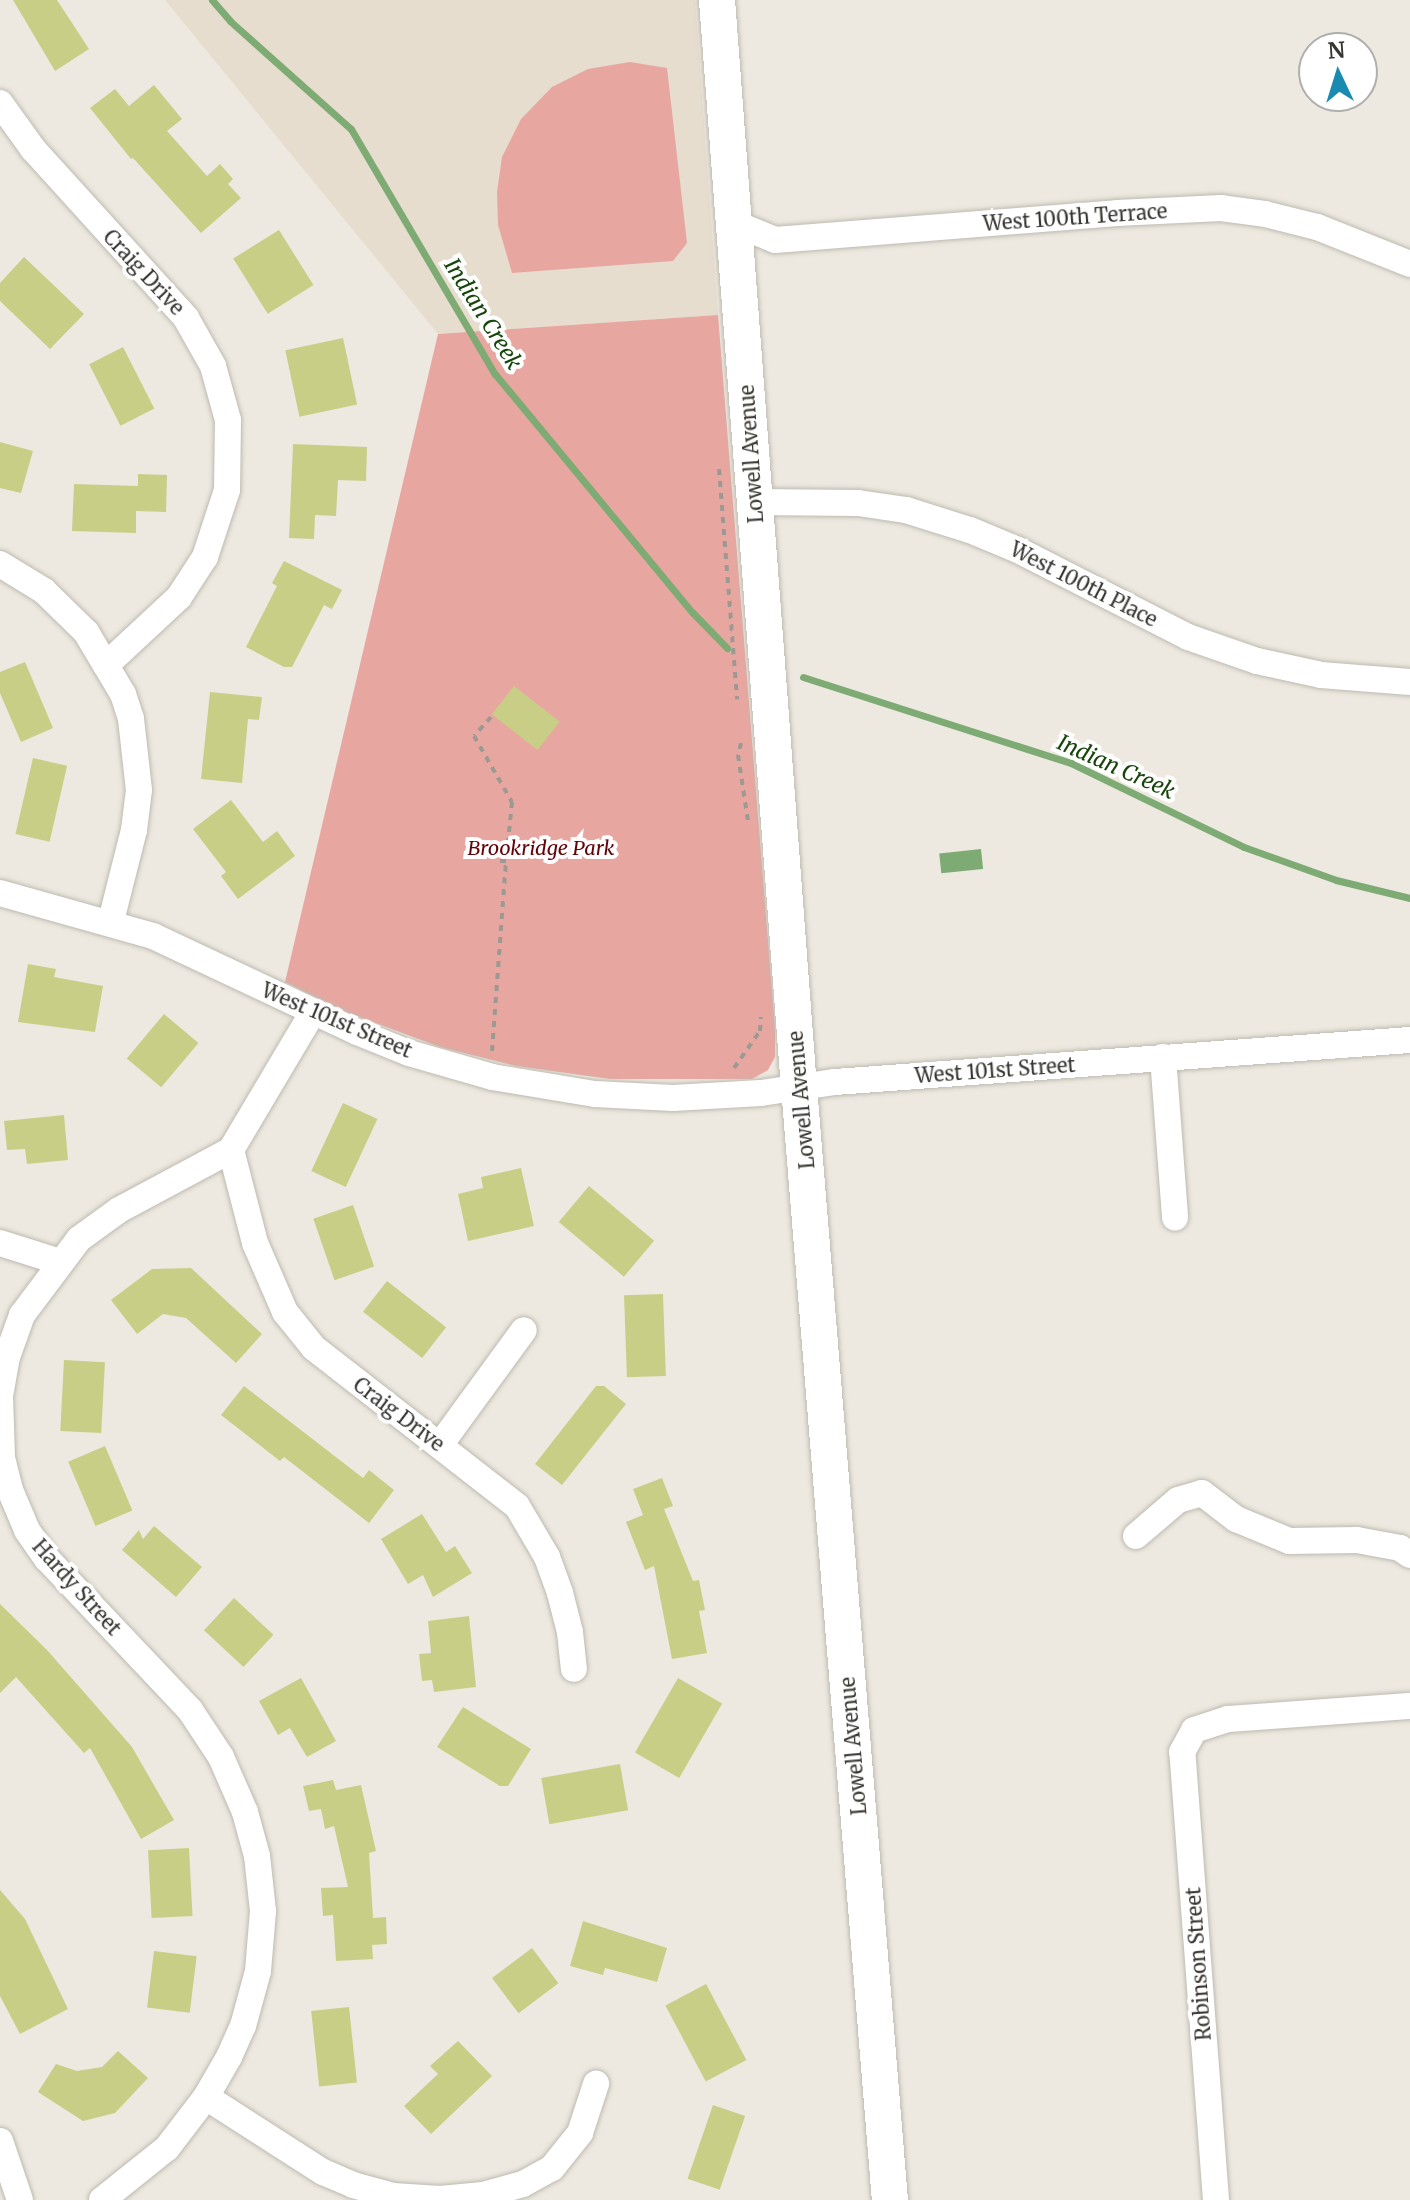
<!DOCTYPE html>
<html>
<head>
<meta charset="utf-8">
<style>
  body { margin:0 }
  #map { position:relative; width:1410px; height:2200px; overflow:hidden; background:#ede9e0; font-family:Merriweather,serif }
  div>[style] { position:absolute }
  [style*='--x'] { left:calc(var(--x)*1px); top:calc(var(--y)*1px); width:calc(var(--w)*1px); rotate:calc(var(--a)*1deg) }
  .built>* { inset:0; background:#e6ddce }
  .green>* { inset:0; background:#e7a7a0 }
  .water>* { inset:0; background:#7dab73; transform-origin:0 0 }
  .stream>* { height:7px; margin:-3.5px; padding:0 3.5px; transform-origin:3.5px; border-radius:3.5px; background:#7dab73 }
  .building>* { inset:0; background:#c9ce86; transform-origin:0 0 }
  .path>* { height:4px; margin-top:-2px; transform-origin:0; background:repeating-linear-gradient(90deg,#9c9993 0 6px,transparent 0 12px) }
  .roads { filter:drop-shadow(0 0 2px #bebab1) drop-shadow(0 0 2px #bebab1) }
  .street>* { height:26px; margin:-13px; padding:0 13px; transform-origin:13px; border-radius:13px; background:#fff }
  .secondary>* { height:36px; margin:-18px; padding:0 18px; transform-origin:18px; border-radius:18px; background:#fff }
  span { translate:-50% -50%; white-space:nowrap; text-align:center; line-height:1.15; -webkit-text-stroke:8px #fff; paint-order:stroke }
  .street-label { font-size:20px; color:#383633 }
  .park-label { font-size:20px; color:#610309; font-style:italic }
  .water-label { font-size:22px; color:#17450c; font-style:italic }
  .north { position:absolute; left:1298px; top:32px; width:80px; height:80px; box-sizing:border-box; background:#fff; border:2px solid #afafad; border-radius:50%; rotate:356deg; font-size:22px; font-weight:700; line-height:32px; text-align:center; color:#383633 }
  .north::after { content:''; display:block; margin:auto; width:28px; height:36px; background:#1a8bb0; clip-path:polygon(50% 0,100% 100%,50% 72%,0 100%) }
</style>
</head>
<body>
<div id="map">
  <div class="built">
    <div style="clip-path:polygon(165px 0,695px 0,718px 315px,438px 334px)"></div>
  </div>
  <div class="green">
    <div style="clip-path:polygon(630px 62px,667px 68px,687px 243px,673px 261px,512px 273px,498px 225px,497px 192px,502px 157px,521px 119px,552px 87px,588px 69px)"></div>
    <div style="clip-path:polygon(718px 315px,775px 1028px,775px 1057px,768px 1070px,752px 1079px,610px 1079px,516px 1066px,440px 1047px,346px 1012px,285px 982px,438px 334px)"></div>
  </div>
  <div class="water">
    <div style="left:981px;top:849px;width:20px;height:42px;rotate:84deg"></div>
  </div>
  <div class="stream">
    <div style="--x:212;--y:0;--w:28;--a:49"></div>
    <div style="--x:230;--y:21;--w:162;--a:41.8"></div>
    <div style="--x:351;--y:129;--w:284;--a:59.6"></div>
    <div style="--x:495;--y:374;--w:310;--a:50.4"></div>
    <div style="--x:693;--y:613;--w:49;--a:45.8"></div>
    <div style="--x:803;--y:677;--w:281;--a:17.8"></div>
    <div style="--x:1071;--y:763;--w:192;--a:25.9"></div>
    <div style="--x:1244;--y:847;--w:98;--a:19.7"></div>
    <div style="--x:1336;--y:880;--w:76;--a:13.7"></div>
  </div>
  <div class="building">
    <div style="clip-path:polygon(13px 0,57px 0,89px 49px,55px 71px)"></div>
    <div style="clip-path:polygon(154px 85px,182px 119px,167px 131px,207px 176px,220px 164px,233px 179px,228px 184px,241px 198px,201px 233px,133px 158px,131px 159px,90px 108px,115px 89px,129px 106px)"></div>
    <div style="left:279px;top:230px;width:65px;height:54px;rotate:58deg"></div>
    <div style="clip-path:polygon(24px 257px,84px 314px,50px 349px,0 301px,0 283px)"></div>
    <div style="left:343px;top:338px;width:68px;height:59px;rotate:78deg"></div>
    <div style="left:123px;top:347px;width:69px;height:38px;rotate:63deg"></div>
    <div style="clip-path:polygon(0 442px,33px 451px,21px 493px,0 488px)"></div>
    <div style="clip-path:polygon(293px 444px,367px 447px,366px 481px,338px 480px,336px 516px,315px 515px,314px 539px,289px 538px)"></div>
    <div style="clip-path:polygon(138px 474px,167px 475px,166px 512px,136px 511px,136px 533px,72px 531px,74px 484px,138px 486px)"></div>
    <div style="clip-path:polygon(284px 561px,342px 590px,332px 609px,324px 605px,292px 667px,284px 667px,246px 647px,277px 586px,272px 583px)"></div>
    <div style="clip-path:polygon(25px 662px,53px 728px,21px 742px,0 693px,0 672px)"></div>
    <div style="left:514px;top:686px;width:58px;height:36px;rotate:38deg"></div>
    <div style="clip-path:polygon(210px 692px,262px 697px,259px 720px,248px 719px,242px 783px,201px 779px)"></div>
    <div style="left:33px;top:758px;width:35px;height:78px;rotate:13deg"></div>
    <div style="clip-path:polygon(231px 800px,263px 842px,277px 831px,295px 856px,238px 899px,221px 876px,226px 872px,193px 829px)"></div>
    <div style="clip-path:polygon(28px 964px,56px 969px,54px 977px,103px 986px,95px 1032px,18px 1022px)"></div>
    <div style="left:164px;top:1014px;width:45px;height:58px;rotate:40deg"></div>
    <div style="left:343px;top:1103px;width:38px;height:75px;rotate:25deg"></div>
    <div style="clip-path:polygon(64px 1115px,68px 1160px,27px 1164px,25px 1149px,7px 1150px,4px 1121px)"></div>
    <div style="clip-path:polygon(521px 1168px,534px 1226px,468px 1241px,458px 1194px,483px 1188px,481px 1177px)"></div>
    <div style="left:589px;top:1186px;width:85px;height:47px;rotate:40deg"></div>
    <div style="left:353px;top:1205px;width:65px;height:42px;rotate:71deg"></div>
    <div style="clip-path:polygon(191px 1268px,262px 1334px,236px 1363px,186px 1318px,163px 1314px,137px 1334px,111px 1300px,152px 1269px)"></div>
    <div style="left:387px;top:1281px;width:75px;height:39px;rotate:38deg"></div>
    <div style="left:663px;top:1294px;width:82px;height:39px;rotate:88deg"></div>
    <div style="left:64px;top:1360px;width:41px;height:71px;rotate:3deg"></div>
    <div style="clip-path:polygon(244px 1386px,363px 1478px,369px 1470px,394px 1490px,369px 1523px,284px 1457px,280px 1461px,221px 1415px)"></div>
    <div style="clip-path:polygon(596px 1386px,604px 1386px,626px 1404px,562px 1485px,535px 1464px)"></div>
    <div style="left:105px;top:1446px;width:70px;height:40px;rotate:67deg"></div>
    <div style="clip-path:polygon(662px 1478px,673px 1506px,664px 1509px,693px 1581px,699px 1580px,705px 1610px,699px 1611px,707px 1653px,672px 1659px,654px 1566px,645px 1570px,626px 1522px,643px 1515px,633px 1489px)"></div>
    <div style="clip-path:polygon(422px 1514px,446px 1552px,455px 1546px,472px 1573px,433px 1597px,423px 1575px,408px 1584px,381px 1539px)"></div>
    <div style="clip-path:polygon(154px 1526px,202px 1567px,176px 1597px,122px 1550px,139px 1530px,143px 1539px)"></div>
    <div style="left:234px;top:1598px;width:54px;height:44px;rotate:43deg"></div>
    <div style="clip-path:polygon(0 1604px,47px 1650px,132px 1747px,174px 1820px,141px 1839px,90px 1748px,84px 1753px,16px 1677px,0 1693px)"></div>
    <div style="clip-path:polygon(469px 1616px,476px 1687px,434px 1692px,432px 1680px,422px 1681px,419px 1654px,431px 1653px,428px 1621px)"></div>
    <div style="clip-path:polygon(301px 1678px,336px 1741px,307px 1757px,290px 1728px,278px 1735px,259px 1701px)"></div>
    <div style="left:678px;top:1678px;width:51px;height:86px;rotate:30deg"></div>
    <div style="clip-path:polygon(463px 1707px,531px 1749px,508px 1786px,500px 1786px,437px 1747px)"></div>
    <div style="left:620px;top:1764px;width:47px;height:80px;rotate:80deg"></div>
    <div style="clip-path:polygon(333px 1780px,336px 1790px,361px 1785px,376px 1851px,369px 1853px,373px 1918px,386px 1917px,387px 1944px,372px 1945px,373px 1959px,336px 1961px,333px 1915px,323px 1916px,321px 1888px,348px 1887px,334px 1826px,325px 1829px,321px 1809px,309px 1811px,303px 1786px)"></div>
    <div style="left:189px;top:1848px;width:68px;height:41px;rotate:87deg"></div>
    <div style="clip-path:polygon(0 1890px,25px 1919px,68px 2009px,20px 2034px,0 1996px)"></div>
    <div style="clip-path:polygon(583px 1921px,667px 1948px,657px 1982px,605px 1968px,603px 1975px,570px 1966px)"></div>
    <div style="left:532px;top:1948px;width:44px;height:50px;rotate:53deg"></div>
    <div style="left:154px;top:1951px;width:43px;height:57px;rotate:7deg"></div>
    <div style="left:706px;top:1984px;width:86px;height:46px;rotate:62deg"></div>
    <div style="left:349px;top:2007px;width:76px;height:38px;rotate:84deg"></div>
    <div style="clip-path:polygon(458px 2041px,492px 2076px,431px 2134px,404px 2106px,438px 2074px,430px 2066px)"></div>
    <div style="clip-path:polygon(118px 2051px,148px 2078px,115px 2113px,83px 2121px,38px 2092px,56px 2064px,77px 2071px,102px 2067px)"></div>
    <div style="left:713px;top:2105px;width:34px;height:78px;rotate:19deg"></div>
  </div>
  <div class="path">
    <div style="--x:719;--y:469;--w:231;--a:85.5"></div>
    <div style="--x:491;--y:717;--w:25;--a:132"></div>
    <div style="--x:474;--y:736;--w:76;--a:60.1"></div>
    <div style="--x:512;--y:802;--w:59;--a:95.8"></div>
    <div style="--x:506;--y:861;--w:8;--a:180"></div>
    <div style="--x:741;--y:743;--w:12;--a:104"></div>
    <div style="--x:738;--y:755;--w:67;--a:81.4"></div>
    <div style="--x:492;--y:1051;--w:191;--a:-85.8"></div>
    <div style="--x:734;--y:1068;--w:45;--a:-54.9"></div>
    <div style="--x:760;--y:1031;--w:14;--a:-86"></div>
  </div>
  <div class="roads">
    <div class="street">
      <div style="--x:0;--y:103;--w:57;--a:54.3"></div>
      <div style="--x:33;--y:149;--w:228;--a:47.8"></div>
      <div style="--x:186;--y:318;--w:55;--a:60.6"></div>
      <div style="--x:213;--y:366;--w:56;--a:74.5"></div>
      <div style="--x:228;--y:420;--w:70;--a:90.8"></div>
      <div style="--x:227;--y:490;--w:71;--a:108.2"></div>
      <div style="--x:205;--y:557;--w:48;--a:123"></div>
      <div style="--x:179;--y:597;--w:100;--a:137"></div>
      <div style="--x:734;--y:223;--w:44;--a:22.5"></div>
      <div style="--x:775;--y:240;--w:343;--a:-4.5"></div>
      <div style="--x:1117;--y:213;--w:104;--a:-2.8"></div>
      <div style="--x:1221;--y:208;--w:44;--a:7.8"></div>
      <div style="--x:1265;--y:214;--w:54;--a:14"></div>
      <div style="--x:1317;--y:227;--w:100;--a:21.7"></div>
      <div style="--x:755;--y:502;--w:103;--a:0.6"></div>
      <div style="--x:858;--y:503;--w:49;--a:8.3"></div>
      <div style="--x:906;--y:510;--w:67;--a:17.4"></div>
      <div style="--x:970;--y:530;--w:52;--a:22.6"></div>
      <div style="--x:1018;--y:550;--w:191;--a:27.1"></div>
      <div style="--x:1188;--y:637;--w:73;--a:19.2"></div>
      <div style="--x:1257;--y:661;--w:66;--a:12.3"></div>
      <div style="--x:1321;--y:675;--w:89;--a:4.5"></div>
      <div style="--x:0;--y:564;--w:52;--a:31.5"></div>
      <div style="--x:44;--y:591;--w:59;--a:44.3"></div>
      <div style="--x:86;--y:632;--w:72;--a:59.2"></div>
      <div style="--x:123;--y:694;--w:26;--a:72"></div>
      <div style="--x:131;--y:719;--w:71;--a:83.6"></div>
      <div style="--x:139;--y:790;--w:40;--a:97.1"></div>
      <div style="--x:134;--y:830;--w:94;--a:104.2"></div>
      <div style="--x:0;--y:893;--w:159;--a:15.7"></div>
      <div style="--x:153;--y:936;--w:225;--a:25.2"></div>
      <div style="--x:357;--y:1032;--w:56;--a:22"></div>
      <div style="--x:409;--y:1053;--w:86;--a:16.1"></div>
      <div style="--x:492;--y:1077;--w:104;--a:9.4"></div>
      <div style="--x:595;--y:1094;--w:78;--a:2.9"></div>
      <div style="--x:673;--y:1098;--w:88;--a:-3.3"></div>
      <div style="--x:761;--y:1093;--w:75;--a:-8.5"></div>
      <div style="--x:835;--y:1082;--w:577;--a:-4.18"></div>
      <div style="--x:1163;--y:1057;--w:161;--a:85.7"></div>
      <div style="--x:231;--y:1150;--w:96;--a:75.5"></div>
      <div style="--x:255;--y:1243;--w:75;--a:66.5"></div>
      <div style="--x:285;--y:1312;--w:46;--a:51.1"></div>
      <div style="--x:314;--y:1348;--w:257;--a:37.9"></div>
      <div style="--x:517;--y:1506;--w:59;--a:59.5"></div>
      <div style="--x:547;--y:1557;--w:38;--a:70"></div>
      <div style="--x:560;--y:1593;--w:40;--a:75.6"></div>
      <div style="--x:570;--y:1632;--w:37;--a:84"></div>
      <div style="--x:0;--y:1243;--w:63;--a:17.6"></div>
      <div style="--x:440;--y:1445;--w:142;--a:-53.9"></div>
      <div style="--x:1136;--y:1536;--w:55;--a:-40.6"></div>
      <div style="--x:1178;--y:1500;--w:25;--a:-16"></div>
      <div style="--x:1202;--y:1493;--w:43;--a:37.4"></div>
      <div style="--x:1236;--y:1519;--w:57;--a:22.5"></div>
      <div style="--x:1289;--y:1541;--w:68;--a:-0.8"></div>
      <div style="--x:1357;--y:1540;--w:44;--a:10.5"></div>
      <div style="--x:1400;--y:1548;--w:12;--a:35"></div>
      <div style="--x:206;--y:2097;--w:139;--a:32.7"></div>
      <div style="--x:323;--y:2172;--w:33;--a:23"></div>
      <div style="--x:353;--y:2185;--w:41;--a:15.4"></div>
      <div style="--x:393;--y:2196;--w:47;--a:3.7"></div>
      <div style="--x:440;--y:2199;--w:43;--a:-5.3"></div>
      <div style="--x:483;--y:2195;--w:41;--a:-15.4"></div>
      <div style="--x:523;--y:2184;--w:33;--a:-29"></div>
      <div style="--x:552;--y:2168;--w:45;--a:-51.3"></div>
      <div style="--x:580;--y:2133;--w:52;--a:-71.9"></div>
      <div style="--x:0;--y:2141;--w:62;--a:71.3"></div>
      <div style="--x:102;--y:2200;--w:83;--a:-38.7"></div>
      <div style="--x:167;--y:2148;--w:64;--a:-52.6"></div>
      <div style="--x:206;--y:2097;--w:46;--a:-60.1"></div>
      <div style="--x:229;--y:2057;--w:34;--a:-66"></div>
      <div style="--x:243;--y:2026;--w:57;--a:-74.7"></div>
      <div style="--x:258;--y:1971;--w:60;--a:-85.2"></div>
      <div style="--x:263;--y:1911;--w:55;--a:-96.2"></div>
      <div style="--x:257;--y:1856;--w:46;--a:-105.3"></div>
      <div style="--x:245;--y:1812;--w:60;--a:-113.6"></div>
      <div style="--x:221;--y:1757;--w:56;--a:-123.4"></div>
      <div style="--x:190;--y:1710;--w:208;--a:-133.4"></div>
      <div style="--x:47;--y:1559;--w:35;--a:-125"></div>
      <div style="--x:27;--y:1530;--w:43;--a:-113"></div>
      <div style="--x:10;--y:1490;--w:34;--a:-104"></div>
      <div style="--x:2;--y:1457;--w:61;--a:-91.9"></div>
      <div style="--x:0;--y:1396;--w:40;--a:-80"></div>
      <div style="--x:7;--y:1357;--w:45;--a:-70.3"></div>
      <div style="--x:22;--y:1315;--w:95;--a:-53.1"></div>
      <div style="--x:79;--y:1239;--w:49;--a:-35.9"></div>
      <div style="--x:119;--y:1210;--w:127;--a:-28.2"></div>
      <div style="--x:231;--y:1150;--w:161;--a:-59.3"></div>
      <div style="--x:1216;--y:2200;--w:449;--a:-94.3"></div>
      <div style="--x:1182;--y:1752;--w:25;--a:-61"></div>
      <div style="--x:1194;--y:1730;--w:36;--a:-18"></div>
      <div style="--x:1228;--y:1719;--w:182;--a:-4.1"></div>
    </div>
    <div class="secondary">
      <div style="--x:717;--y:0;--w:1090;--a:85.69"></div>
      <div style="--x:799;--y:1087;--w:1117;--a:85.33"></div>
    </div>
  </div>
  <div class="street-label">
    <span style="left:1075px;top:217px;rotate:-4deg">West 100th Terrace</span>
    <span style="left:144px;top:272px;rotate:47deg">Craig Drive</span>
    <span style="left:751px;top:454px;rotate:-94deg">Lowell Avenue</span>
    <span style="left:1084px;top:584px;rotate:27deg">West 100th Place</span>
    <span style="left:337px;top:1020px;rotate:23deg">West 101st Street</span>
    <span style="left:995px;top:1070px;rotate:-4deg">West 101st Street</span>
    <span style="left:801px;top:1100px;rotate:-95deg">Lowell Avenue</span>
    <span style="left:399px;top:1414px;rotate:37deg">Craig Drive</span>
    <span style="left:77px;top:1587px;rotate:48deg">Hardy Street</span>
    <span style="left:853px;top:1746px;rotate:-95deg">Lowell Avenue</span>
    <span style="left:1198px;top:1964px;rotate:-94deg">Robinson Street</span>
  </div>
  <div class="park-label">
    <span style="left:541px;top:847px">Brookridge Park</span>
  </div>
  <div class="water-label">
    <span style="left:483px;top:314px;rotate:58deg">Indian Creek</span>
    <span style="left:1116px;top:767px;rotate:24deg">Indian Creek</span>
  </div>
  <div class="north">N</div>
</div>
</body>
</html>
